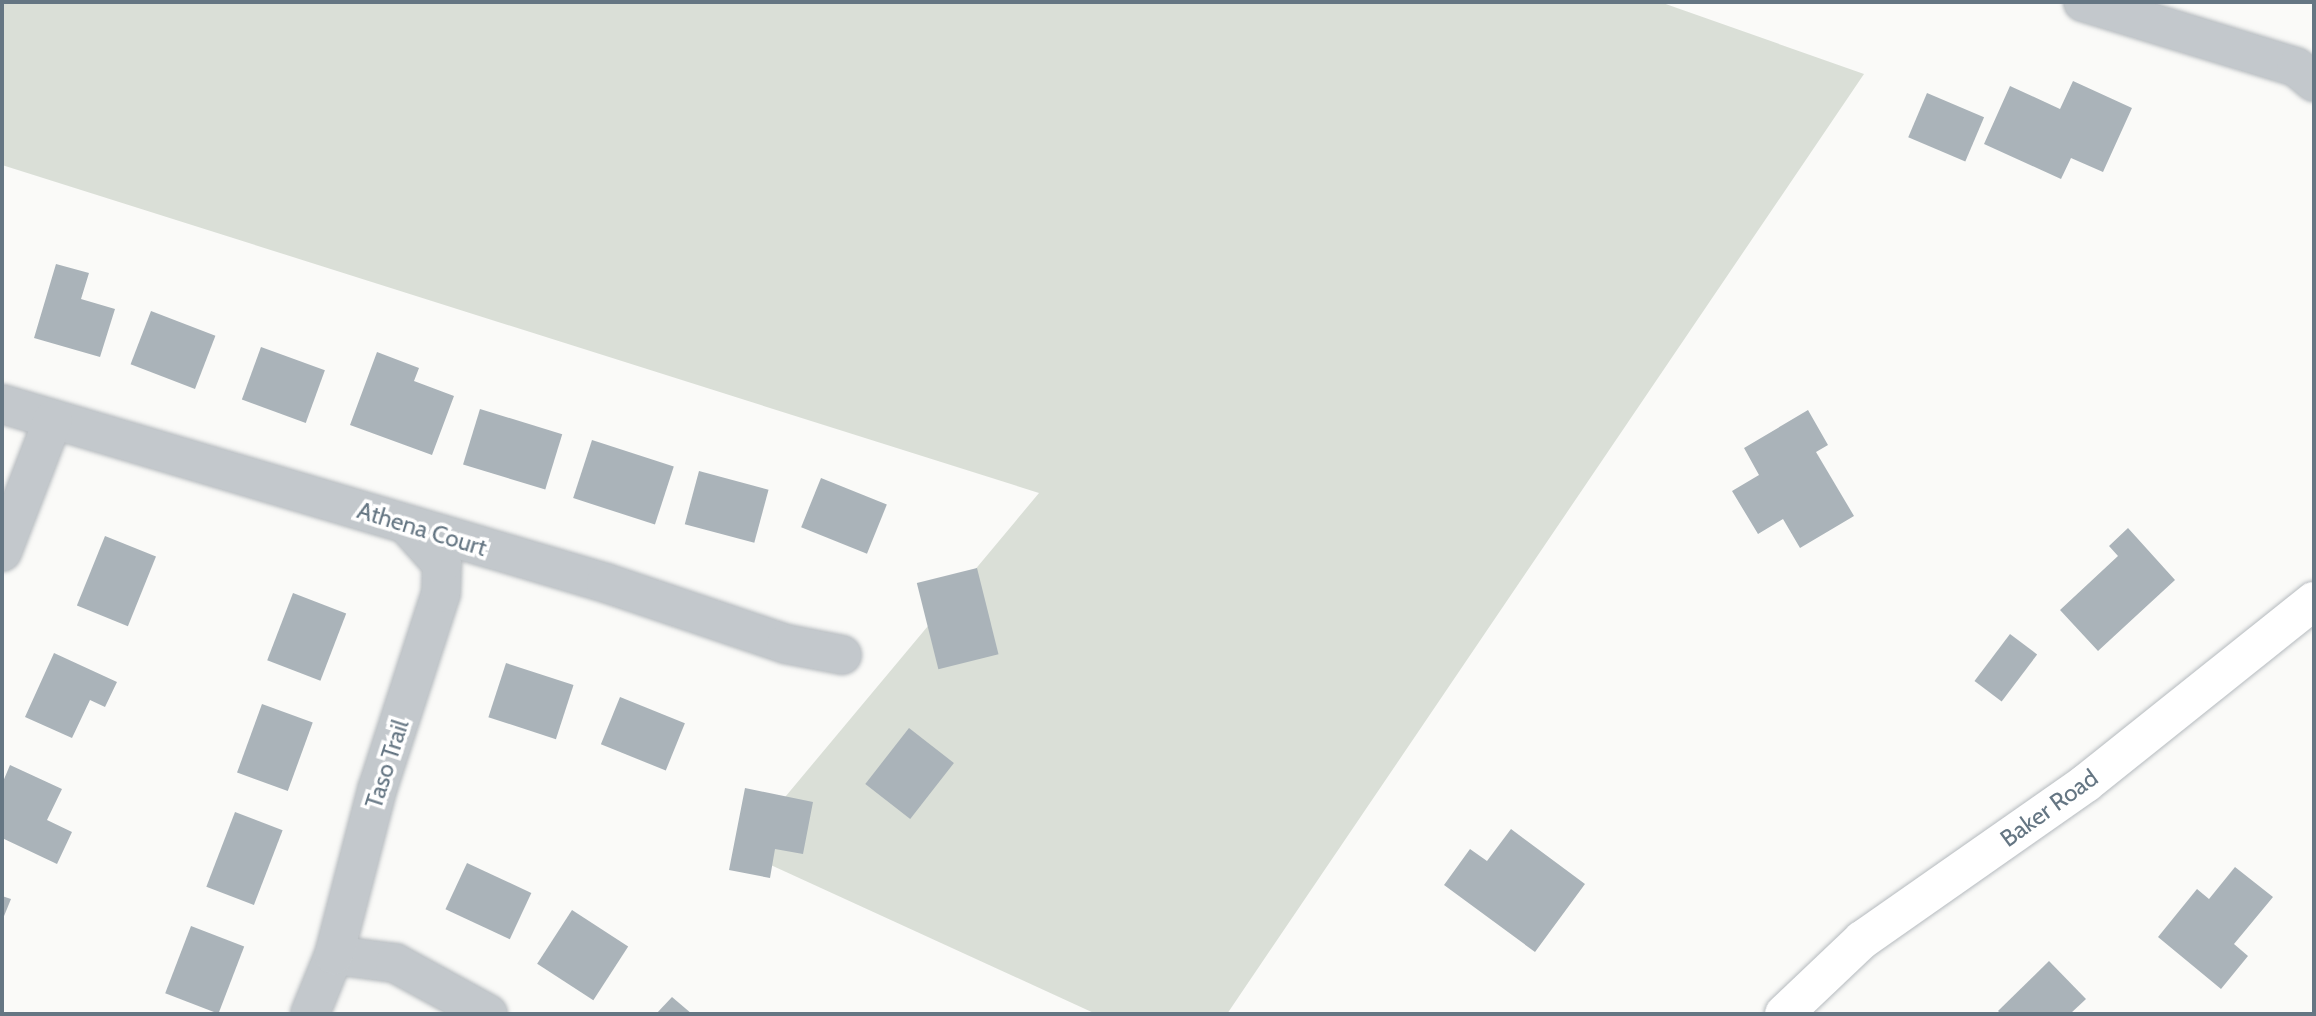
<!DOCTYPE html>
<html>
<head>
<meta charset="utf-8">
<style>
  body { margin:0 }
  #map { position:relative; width:2316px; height:1016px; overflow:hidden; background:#fafaf8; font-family:Cabin,sans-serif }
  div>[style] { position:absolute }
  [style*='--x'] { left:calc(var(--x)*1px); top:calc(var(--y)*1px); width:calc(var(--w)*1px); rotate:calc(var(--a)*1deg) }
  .green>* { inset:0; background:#dadfd7 }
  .building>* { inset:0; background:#aab3b9; transform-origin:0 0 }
  .roads { filter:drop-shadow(0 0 2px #b5babe) drop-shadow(0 0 2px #b5babe) }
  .minor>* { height:38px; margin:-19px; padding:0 19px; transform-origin:19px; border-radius:19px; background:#c3c8cc }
  .major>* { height:38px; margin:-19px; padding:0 19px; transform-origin:19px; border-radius:19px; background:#fff }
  span { translate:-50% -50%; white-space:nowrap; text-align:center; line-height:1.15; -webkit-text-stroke:7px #fff; paint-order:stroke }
  .street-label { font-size:24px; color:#657683 }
  .frame { position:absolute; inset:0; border:4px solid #657683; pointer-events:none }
</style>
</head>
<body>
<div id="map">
  <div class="green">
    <div style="clip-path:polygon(2px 2px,1660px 2px,1864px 74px,1227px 1014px,1096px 1014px,740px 851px,1039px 493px,2px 165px)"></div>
  </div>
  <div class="building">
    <div style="clip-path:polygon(2073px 81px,2132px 108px,2103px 172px,2071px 158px,2061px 179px,1984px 144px,2010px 86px,2060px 109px)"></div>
    <div style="left:1927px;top:93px;width:62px;height:48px;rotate:23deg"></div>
    <div style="clip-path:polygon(56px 264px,89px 273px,81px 299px,115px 309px,100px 357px,34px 338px)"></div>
    <div style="left:151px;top:311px;width:69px;height:57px;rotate:21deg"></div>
    <div style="left:261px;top:347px;width:68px;height:56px;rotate:20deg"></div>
    <div style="clip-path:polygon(377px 352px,419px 368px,414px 381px,454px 396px,432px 455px,350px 425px)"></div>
    <div style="left:480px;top:409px;width:86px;height:58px;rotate:17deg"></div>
    <div style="clip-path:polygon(1808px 410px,1828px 445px,1816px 452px,1854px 516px,1800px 548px,1783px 519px,1758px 534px,1732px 491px,1759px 475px,1744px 448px)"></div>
    <div style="left:592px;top:440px;width:86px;height:61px;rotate:18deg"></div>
    <div style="left:699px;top:471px;width:72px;height:55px;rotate:15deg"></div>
    <div style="left:821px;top:478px;width:71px;height:53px;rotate:22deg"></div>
    <div style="clip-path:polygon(2128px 528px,2175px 580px,2098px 651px,2060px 610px,2118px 556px,2109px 546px)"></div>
    <div style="left:105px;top:536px;width:55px;height:75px;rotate:22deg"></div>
    <div style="left:977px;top:568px;width:89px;height:62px;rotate:76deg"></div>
    <div style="left:293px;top:593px;width:57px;height:72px;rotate:21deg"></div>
    <div style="left:2010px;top:634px;width:34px;height:59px;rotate:37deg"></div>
    <div style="clip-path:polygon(54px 653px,117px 682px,105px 707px,90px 700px,72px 738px,25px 717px)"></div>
    <div style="left:506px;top:663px;width:71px;height:57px;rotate:18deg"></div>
    <div style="left:620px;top:697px;width:70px;height:51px;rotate:22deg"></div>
    <div style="left:262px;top:704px;width:54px;height:73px;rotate:20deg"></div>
    <div style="left:909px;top:728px;width:57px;height:71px;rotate:38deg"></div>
    <div style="clip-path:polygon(10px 765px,62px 789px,47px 820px,72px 832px,57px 864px,2px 838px,2px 784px)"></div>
    <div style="clip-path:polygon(745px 788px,813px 802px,803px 854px,775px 849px,770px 878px,729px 870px)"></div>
    <div style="left:235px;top:812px;width:51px;height:80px;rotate:21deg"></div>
    <div style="clip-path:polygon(1511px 829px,1585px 884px,1535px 952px,1444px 885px,1470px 849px,1487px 861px)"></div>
    <div style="left:467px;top:863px;width:71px;height:51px;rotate:25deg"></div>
    <div style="clip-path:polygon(2235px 867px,2273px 897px,2234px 944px,2248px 956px,2221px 989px,2158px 937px,2197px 889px,2209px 899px)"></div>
    <div style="clip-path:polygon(2px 896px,11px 899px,2px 921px)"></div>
    <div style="left:572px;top:910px;width:67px;height:64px;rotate:33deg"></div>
    <div style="left:191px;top:926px;width:57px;height:72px;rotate:21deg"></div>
    <div style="clip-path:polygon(2049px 961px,2086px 999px,2070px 1014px,2001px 1014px,1998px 1011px)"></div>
    <div style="clip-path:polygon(672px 997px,692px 1014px,656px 1014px)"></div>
  </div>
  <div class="roads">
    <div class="minor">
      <div style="--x:2083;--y:2;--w:223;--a:17"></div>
      <div style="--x:2296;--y:67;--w:23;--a:40"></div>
      <div style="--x:2;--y:404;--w:630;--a:16.51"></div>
      <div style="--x:606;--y:583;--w:190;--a:18.7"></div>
      <div style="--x:786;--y:644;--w:57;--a:11.1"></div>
      <div style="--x:2;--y:552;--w:142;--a:-68.9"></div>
      <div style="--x:334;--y:955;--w:62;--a:7.5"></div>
      <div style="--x:395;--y:963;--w:106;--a:28.7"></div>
      <div style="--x:310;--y:1014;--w:64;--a:-67.9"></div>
      <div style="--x:334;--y:955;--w:171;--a:-75.4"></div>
      <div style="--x:377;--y:790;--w:207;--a:-72"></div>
      <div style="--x:441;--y:593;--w:29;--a:-88"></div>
      <div style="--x:442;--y:564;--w:52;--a:-131.9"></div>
    </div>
    <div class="major">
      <div style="--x:1784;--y:1014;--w:108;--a:-43.5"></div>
      <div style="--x:1862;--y:940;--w:274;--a:-35"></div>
      <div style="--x:2086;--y:783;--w:292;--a:-38.6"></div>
    </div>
  </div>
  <div class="street-label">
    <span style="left:422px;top:529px;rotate:17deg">Athena Court</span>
    <span style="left:387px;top:764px;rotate:-72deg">Taso Trail</span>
    <span style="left:2049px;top:808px;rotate:-36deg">Baker Road</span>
  </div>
  <div class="frame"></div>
</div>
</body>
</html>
